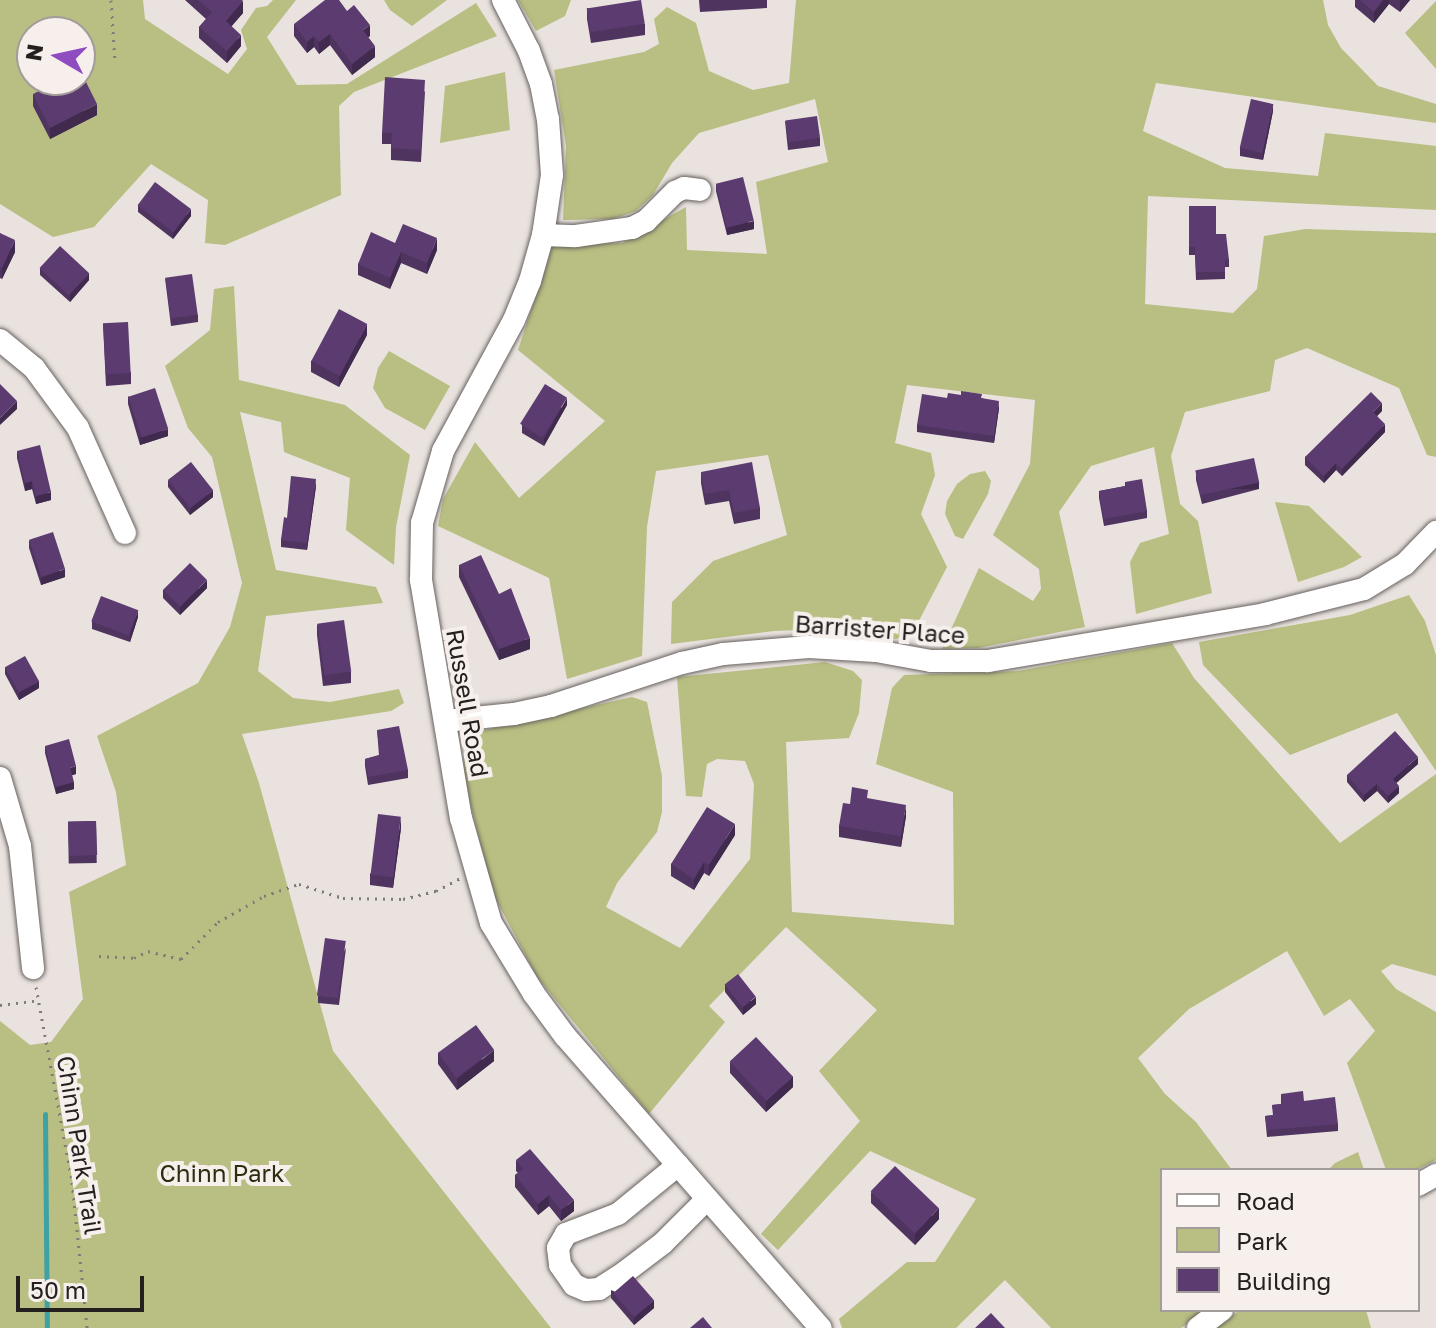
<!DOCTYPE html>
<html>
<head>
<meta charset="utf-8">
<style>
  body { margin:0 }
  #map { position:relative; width:1436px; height:1328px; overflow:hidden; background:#e9e2df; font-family:"Golos Text",sans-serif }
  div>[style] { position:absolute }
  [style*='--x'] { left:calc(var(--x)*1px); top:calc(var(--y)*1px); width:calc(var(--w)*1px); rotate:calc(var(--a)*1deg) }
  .green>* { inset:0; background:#b9be82 }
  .stream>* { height:5px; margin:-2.5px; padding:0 2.5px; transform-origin:2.5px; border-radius:2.5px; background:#3fa1a3 }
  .path>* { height:3px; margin-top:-1.5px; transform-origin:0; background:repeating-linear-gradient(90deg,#807b79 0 2px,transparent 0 8px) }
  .roads { filter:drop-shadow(0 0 2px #67625f) drop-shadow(0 0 2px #67625f) }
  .minor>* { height:22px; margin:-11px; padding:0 11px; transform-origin:11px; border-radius:11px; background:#fff }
  .wall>* { inset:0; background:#4f3460; transform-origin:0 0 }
  .shaded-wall>* { inset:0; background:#402a4e; transform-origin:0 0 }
  .building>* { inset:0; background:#5c3c70; transform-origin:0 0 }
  span { translate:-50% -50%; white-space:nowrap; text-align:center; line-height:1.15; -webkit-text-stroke:8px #f6efec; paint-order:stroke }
  .street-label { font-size:24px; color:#23201f }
  .park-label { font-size:24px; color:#2c2e0f }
  .legend { position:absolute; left:1160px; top:1168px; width:260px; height:144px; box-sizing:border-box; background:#f6efec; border:2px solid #a29c9a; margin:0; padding:10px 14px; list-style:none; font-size:24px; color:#23201f }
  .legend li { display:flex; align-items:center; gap:16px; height:40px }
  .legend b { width:40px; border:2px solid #a29c9a }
  .north { position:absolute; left:16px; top:16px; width:80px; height:80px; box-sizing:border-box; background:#f6efec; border:2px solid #a29c9a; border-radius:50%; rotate:279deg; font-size:22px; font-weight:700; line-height:32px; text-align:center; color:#23201f }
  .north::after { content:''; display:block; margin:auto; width:28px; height:36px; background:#8e4cc0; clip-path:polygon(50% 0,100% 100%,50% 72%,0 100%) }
  .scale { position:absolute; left:16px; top:1276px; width:128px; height:36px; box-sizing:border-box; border:4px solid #23201f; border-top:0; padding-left:10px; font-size:24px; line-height:28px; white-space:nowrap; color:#23201f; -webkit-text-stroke:6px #f6efec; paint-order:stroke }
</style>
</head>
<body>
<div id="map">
  <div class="green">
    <div style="clip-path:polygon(evenodd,0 0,143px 0,145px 19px,228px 74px,247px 49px,241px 30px,256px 8px,267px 6px,273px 0,296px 0,267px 37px,297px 85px,347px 84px,476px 3px,497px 36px,354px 92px,339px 106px,341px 195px,225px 245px,205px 243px,208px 200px,151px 164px,94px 227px,53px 237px,0 204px,0 0,32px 32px,80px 32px,80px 80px,32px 80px,32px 32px)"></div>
    <div style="clip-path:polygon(384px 0,447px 0,412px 26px,390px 10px)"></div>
    <div style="clip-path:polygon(518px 0,571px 0,565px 16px,536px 31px)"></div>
    <div style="clip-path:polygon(796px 0,1323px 0,1328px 25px,1341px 48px,1378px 86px,1436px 104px,1436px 123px,1156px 83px,1143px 131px,1225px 168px,1318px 176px,1325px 133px,1436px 146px,1436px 210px,1148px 196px,1145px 304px,1233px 313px,1257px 289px,1264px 236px,1305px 229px,1436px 233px,1436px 457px,1427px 455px,1399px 388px,1307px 348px,1275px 360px,1270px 391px,1185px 412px,1171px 456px,1180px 504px,1198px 521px,1212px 593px,1136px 614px,1130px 562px,1140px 543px,1169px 534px,1154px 447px,1091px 466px,1059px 512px,1085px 627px,978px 648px,942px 649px,979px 568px,1033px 601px,1041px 589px,1039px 569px,993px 535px,1030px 464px,1035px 400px,907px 385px,895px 443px,931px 453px,935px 475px,921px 514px,947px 567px,912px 634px,896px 639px,826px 629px,774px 631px,671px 644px,672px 602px,713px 561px,787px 535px,768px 455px,656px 471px,647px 527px,642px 656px,567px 679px,549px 578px,438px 526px,443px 499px,475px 442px,519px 498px,605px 421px,518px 350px,553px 244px,622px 243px,686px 207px,687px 250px,767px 254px,756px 182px,828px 162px,815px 99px,699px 133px,672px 163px,653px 195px,636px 211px,613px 219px,563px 220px,566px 146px,554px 70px,644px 52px,659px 44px,654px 19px,667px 7px,696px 23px,709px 71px,753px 90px,789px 83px)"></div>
    <div style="clip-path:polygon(1436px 1px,1436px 69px,1405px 33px)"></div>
    <div style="clip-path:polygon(505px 72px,510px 130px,440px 143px,445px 86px)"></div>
    <div style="clip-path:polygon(234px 286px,239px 380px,345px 405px,410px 455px,396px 527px,394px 565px,346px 530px,350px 478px,284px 452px,281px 422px,240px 412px,276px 570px,376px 587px,383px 603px,266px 616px,258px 671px,293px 698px,330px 702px,399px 689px,404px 703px,391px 711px,242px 734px,259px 783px,333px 1051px,551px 1328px,0 1328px,0 1021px,30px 1045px,51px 1042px,83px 999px,69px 892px,126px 865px,116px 792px,97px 736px,198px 683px,230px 627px,242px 583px,212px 457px,188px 428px,165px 366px,210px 330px,214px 289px)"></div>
    <div style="clip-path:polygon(389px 351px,450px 386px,425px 430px,385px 408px,373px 388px,378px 368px)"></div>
    <div style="clip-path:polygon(985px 471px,991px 481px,988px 494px,963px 539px,955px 536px,945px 514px,947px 501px,957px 484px,970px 474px)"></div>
    <div style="clip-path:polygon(1275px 502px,1309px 506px,1362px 557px,1344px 567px,1298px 582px)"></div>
    <div style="clip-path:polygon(1409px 595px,1425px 621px,1436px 655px,1436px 771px,1397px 713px,1290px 755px,1203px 665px,1199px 642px,1350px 615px)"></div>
    <div style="clip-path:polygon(1172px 643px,1194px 678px,1340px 843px,1436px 774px,1436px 976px,1392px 964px,1381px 971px,1396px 989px,1436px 1012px,1436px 1160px,1416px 1170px,1386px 1170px,1347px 1063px,1375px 1031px,1350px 999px,1324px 1016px,1287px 951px,1189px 1009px,1138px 1058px,1165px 1094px,1196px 1122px,1232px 1170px,1162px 1170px,1162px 1310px,1207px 1310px,1181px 1328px,1051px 1328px,1005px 1280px,956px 1328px,842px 1328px,839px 1319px,907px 1262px,935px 1262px,976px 1199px,870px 1151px,778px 1250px,761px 1234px,860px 1121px,819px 1071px,877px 1010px,786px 927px,709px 1006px,725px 1022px,649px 1114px,537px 977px,493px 894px,465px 783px,463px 756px,469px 740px,480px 731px,632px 697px,647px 702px,662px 776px,662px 812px,657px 832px,617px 883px,606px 907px,680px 948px,750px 859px,754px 784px,745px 761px,717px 759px,707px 764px,702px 797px,686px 796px,677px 677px,825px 662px,853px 671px,862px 680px,859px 713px,849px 738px,786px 742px,792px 912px,954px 925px,953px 792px,876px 764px,892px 688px,904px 675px,1018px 671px)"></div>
    <div style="clip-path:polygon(1358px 1152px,1364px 1170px,1328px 1170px,1335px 1163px)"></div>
    <div style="clip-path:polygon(1241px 1310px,1366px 1310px,1371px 1328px,1212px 1328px)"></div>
  </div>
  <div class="stream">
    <div style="--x:45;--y:1114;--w:214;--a:89.5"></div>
  </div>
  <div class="path">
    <div style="--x:111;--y:0;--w:62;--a:86.3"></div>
    <div style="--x:99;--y:956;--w:35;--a:3"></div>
    <div style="--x:134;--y:958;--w:16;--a:-27"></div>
    <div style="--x:148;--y:951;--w:34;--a:14"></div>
    <div style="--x:181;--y:959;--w:52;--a:-45"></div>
    <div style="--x:218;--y:922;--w:53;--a:-29.5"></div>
    <div style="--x:264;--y:896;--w:37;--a:-19"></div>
    <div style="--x:299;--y:884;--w:46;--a:17.7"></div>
    <div style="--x:343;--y:898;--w:60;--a:1"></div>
    <div style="--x:403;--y:899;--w:34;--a:-14"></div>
    <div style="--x:436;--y:891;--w:27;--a:-28"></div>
    <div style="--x:36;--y:987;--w:198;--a:79.5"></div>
    <div style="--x:72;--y:1182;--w:147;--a:84.1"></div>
    <div style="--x:0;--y:1005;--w:38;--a:-7"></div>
  </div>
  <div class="roads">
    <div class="minor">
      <div style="--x:503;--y:0;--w:57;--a:63"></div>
      <div style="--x:529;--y:51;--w:35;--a:70"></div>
      <div style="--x:541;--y:84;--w:36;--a:79"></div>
      <div style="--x:548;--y:119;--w:56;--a:85.9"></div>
      <div style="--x:552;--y:175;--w:61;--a:98.5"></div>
      <div style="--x:543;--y:235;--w:48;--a:105.8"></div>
      <div style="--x:530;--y:281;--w:42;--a:112.3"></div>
      <div style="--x:514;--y:320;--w:149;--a:118.5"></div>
      <div style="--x:443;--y:451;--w:75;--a:106.3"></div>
      <div style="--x:422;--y:523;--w:57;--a:91"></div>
      <div style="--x:421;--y:580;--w:241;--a:80.5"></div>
      <div style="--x:461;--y:818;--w:109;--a:74.1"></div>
      <div style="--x:491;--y:923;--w:83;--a:58.8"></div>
      <div style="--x:534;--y:994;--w:52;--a:53.6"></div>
      <div style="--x:565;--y:1036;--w:388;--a:48.8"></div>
      <div style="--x:543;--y:235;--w:33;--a:2"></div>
      <div style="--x:576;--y:236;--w:57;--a:-8.1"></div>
      <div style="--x:632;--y:228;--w:16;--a:-27"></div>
      <div style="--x:646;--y:221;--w:41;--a:-45"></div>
      <div style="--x:675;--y:192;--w:10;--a:-24"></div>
      <div style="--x:684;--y:188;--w:16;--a:7"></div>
      <div style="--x:0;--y:340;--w:44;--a:39.5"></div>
      <div style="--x:34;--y:368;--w:74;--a:53.7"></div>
      <div style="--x:78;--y:428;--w:115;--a:65.9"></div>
      <div style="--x:445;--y:721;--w:69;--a:-5.8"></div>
      <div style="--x:514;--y:714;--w:38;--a:-12"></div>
      <div style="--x:551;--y:706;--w:138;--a:-18.2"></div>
      <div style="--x:682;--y:663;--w:42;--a:-12.4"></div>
      <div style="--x:723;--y:654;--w:86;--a:-4.7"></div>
      <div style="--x:809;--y:647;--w:67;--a:3.4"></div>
      <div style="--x:876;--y:651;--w:56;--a:10.3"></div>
      <div style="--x:931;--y:661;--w:57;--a:0"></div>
      <div style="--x:988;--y:661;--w:281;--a:-9.6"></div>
      <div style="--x:1265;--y:614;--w:102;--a:-14.2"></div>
      <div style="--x:1364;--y:589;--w:48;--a:-31.4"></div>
      <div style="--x:1405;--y:564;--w:45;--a:-45.9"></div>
      <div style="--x:0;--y:778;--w:71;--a:73.6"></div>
      <div style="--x:20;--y:846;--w:123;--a:83.9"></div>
      <div style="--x:678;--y:1165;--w:77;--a:140.8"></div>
      <div style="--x:618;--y:1214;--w:56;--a:159"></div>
      <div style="--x:566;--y:1234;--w:16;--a:120"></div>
      <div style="--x:558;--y:1248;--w:17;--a:83"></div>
      <div style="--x:560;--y:1265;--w:24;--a:55"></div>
      <div style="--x:574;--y:1285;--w:13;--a:23"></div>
      <div style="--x:586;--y:1290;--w:13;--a:-4"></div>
      <div style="--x:599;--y:1289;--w:31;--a:-33"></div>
      <div style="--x:625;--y:1272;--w:48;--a:-37.3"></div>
      <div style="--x:663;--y:1243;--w:62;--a:-45"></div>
      <div style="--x:1418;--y:1185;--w:21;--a:-29"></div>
      <div style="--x:1198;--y:1328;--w:30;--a:-37"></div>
    </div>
  </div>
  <div class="wall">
    <div style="clip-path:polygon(185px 0,242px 0,243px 13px,231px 26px,241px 46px,227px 63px,199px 38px,199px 27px,206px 19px)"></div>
    <div style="clip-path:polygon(699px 0,767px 0,767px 8px,700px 12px)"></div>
    <div style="clip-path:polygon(1355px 0,1410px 0,1400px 12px,1389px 4px,1374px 23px,1355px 7px)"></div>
    <div style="clip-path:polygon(587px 8px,645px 24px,645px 35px,591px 43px,587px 19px)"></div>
    <div style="clip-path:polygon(294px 24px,370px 36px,368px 37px,375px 57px,352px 75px,330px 45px,319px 54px,314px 47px,307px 53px,294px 36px)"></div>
    <div style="clip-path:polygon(425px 91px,421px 162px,391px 160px,391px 144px,382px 144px,382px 133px)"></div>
    <div style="clip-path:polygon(33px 94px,97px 115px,50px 139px,33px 106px)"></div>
    <div style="clip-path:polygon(1273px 111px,1263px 160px,1240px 156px,1240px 148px)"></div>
    <div style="clip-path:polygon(785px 121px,820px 138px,820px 146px,788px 150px)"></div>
    <div style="clip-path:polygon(716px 184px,754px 229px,727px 235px,716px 191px)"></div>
    <div style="clip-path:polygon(138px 205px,191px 216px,173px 239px,138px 212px)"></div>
    <div style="clip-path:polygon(1189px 206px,1216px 234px,1229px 260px,1229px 267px,1225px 267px,1225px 279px,1196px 280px,1195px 255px,1189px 255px)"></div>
    <div style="clip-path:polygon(0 233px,15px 252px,2px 279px,0 278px)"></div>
    <div style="clip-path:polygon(395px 243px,437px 250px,427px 274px,401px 263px,390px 289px,358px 275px,358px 264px)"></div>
    <div style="clip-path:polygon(40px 268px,89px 280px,70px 302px,40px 275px)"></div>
    <div style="clip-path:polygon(165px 278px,198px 315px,198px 322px,171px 326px)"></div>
    <div style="clip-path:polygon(103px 323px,131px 373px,131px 384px,106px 386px)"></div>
    <div style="clip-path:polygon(367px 335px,339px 387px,311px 372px,311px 361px)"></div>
    <div style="clip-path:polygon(128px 396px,168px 436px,140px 445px,128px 404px)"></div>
    <div style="clip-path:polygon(947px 398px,982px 398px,999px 408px,994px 443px,917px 432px,917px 425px)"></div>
    <div style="clip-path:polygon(567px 405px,544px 446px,522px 433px,522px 425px)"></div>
    <div style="clip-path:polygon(1382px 411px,1377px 416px,1385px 432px,1342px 476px,1336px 470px,1324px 483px,1305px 465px,1305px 457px)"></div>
    <div style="clip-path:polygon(17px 451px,51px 500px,36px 504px,32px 489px,25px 491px,17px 458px)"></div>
    <div style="clip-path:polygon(701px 472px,760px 508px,760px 519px,734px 524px,729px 501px,705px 505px,701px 483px)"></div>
    <div style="clip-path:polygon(1196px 472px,1259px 489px,1202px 504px,1196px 480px)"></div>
    <div style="clip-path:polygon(168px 480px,213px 497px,190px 515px,168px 487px)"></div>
    <div style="clip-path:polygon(1125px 482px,1147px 511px,1147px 518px,1104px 526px,1099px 498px,1099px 491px,1125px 486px)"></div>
    <div style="clip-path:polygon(316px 486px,307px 550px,281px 547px,281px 540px,287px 518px)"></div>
    <div style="clip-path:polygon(29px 540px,65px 577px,41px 585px,29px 548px)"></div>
    <div style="clip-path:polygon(459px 565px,499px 594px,530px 649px,499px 660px,459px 577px)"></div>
    <div style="clip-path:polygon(207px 588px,180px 615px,163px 598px,163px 590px)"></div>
    <div style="clip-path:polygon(138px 617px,130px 642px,92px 629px,92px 621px)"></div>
    <div style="clip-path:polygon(317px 624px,351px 672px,351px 683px,323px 686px,317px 635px)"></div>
    <div style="clip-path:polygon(5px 667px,39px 688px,19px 700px,5px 674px)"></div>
    <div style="clip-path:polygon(377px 730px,408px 770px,408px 778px,368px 785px,365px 766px,365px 759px,379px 755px)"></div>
    <div style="clip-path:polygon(45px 746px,76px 774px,72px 775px,74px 789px,56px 794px,45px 753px)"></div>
    <div style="clip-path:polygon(1418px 764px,1396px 783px,1399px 793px,1388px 803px,1377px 791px,1364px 802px,1347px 782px,1347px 775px)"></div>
    <div style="clip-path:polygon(868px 799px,906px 816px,901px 847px,839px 837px,839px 826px,850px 804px)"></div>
    <div style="left:96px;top:821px;width:42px;height:28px;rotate:89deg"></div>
    <div style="clip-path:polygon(401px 828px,393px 888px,370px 885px,370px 874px)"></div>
    <div style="clip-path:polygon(735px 835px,709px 876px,704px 873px,694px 890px,671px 876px,671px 864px)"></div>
    <div style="clip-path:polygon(346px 948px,339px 1005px,318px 1003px,318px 996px)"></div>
    <div style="clip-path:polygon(725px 985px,756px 1004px,743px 1015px,725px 992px)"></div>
    <div style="clip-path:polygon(438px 1053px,494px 1061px,457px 1090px,438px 1064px)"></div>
    <div style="clip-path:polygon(730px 1062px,793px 1087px,766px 1112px,730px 1073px)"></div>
    <div style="clip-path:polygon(1281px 1094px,1304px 1101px,1338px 1124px,1338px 1131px,1267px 1137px,1265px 1116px,1273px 1115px,1272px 1105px,1281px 1104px)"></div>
    <div style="clip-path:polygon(516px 1160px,574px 1211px,561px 1221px,549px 1206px,538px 1215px,515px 1187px,515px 1175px,518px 1173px,516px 1171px)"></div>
    <div style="clip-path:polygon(871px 1192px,939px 1219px,915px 1245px,871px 1203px)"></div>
    <div style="clip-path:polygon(611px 1290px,654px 1308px,634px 1325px,611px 1298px)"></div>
  </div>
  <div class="shaded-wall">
    <div style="clip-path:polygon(1383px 0,1389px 0,1389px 4px,1374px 23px,1374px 12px)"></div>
    <div style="clip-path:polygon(1401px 0,1410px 0,1400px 12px,1400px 1px)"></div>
    <div style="clip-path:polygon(243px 1px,243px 13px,226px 33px,226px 21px)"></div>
    <div style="clip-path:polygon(370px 25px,370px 36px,363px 41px,363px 30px)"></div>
    <div style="clip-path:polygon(330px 34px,330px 45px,319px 54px,319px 42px)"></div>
    <div style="clip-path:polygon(241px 35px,241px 46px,227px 63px,227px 51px)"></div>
    <div style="clip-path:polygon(314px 36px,314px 47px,307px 53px,307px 42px)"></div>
    <div style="clip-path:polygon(375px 46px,375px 57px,352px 75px,352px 64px)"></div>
    <div style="clip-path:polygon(97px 104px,97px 115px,50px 139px,50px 128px)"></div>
    <div style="clip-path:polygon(1273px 104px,1273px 111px,1263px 160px,1263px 153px)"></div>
    <div style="clip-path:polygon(191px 209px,191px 216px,173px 239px,173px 232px)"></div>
    <div style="clip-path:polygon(754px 221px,754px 229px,727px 235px,727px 228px)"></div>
    <div style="clip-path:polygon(437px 238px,437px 250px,427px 274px,427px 263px)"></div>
    <div style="clip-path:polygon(15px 240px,15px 252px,2px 279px,2px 268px)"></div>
    <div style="clip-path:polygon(401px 252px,401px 263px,390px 289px,390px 278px)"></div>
    <div style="clip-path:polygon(89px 273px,89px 280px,70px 302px,70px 294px)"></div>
    <div style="clip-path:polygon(367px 324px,367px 335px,339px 387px,339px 376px)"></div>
    <div style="clip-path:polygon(567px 398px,567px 405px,544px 446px,544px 439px)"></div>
    <div style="clip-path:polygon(17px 401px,17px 409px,0 425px,0 418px)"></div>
    <div style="clip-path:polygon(999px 401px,999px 408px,994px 443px,994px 436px)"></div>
    <div style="clip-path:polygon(1382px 403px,1382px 411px,1373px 420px,1373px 412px)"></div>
    <div style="clip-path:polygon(1385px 424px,1385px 432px,1342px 476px,1342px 469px)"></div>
    <div style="clip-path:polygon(168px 429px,168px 436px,140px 445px,140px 437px)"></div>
    <div style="clip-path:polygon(1336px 463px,1336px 470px,1324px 483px,1324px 476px)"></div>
    <div style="clip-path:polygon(316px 479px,316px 486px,307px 550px,307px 543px)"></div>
    <div style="clip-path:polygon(32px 481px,32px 489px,25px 491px,25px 483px)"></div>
    <div style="left:1259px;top:482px;width:7px;height:59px;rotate:90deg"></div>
    <div style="clip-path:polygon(213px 490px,213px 497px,190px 515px,190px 508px)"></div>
    <div style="clip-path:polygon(51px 492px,51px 500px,36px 504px,36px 496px)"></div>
    <div style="clip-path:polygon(65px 569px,65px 577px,41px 585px,41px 578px)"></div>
    <div style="clip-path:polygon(207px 580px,207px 588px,180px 615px,180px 607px)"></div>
    <div style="clip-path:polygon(138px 610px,138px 617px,130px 642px,130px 634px)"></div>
    <div style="clip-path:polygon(530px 638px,530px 649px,499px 660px,499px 649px)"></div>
    <div style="clip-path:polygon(39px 681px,39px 688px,19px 700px,19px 692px)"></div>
    <div style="clip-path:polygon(1418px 757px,1418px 764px,1393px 786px,1393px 779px)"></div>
    <div style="clip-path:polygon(76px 766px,76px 774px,70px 776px,70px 768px)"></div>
    <div style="clip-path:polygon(74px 782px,74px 789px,56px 794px,56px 787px)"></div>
    <div style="clip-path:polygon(1377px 784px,1377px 791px,1364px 802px,1364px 795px)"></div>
    <div style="clip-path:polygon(1399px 786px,1399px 793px,1388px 803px,1388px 796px)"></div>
    <div style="clip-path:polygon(906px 805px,906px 816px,901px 847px,901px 836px)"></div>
    <div style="clip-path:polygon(401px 817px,401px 828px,393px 888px,393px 876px)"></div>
    <div style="clip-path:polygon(735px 824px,735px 835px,709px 876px,709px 865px)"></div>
    <div style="clip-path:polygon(704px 862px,704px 873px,694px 890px,694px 879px)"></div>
    <div style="clip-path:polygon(756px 997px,756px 1004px,743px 1015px,743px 1007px)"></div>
    <div style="clip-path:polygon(494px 1050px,494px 1061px,457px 1090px,457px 1079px)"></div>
    <div style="clip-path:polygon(793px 1076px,793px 1087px,766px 1112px,766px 1101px)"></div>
    <div style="clip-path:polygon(549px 1195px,549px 1206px,538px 1215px,538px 1204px)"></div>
    <div style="clip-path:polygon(574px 1200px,574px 1211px,561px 1221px,561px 1210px)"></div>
    <div style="clip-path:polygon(939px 1208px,939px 1219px,915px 1245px,915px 1234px)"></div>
    <div style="clip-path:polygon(654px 1300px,654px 1308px,634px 1325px,634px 1317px)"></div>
  </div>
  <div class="building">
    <div style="clip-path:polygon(198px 0,242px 0,243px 1px,226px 21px,241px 35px,227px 51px,199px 27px,212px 12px)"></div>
    <div style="clip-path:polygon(325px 0,339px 0,347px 11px,354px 5px,370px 25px,363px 30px,375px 46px,352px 64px,330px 34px,319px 42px,314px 36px,307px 42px,294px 24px)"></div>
    <div style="left:641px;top:0;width:24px;height:55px;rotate:81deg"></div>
    <div style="clip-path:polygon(1360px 0,1383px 0,1374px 12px)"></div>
    <div style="clip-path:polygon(80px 70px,97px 104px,50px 128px,33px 94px,61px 80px,80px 80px)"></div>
    <div style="clip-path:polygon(385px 77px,425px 80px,421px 150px,391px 148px,392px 133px,382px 133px)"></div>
    <div style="left:1251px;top:99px;width:23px;height:50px;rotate:13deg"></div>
    <div style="left:817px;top:116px;width:22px;height:32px;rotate:82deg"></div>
    <div style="left:743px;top:177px;width:45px;height:28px;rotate:76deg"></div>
    <div style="left:155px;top:182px;width:45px;height:29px;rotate:37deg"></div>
    <div style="clip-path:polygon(1189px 206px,1216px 206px,1216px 234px,1226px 234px,1229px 260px,1225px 260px,1225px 272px,1196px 272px,1195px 247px,1189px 247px)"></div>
    <div style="clip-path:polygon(403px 224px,437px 238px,427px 263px,401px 252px,390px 278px,358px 264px,371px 232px,395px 243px)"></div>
    <div style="clip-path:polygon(0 233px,15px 240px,2px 268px,0 267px)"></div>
    <div style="left:60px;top:246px;width:40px;height:30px;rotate:43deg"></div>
    <div style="left:192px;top:274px;width:41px;height:27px;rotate:82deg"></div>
    <div style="left:339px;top:309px;width:32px;height:59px;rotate:28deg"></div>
    <div style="left:128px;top:322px;width:51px;height:25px;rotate:87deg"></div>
    <div style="clip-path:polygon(0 384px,17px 401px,0 418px)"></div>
    <div style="left:545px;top:384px;width:26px;height:47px;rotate:32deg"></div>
    <div style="left:155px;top:388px;width:43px;height:28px;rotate:72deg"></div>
    <div style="clip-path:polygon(961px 391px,982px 394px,981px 398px,999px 401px,994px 436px,917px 425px,922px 394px,947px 398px,948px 393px,961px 395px)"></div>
    <div style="clip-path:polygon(1371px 392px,1382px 403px,1373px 412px,1385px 424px,1342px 469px,1336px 463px,1324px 476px,1305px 457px)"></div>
    <div style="clip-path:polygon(40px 445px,51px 492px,36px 496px,32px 481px,25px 483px,17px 451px)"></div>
    <div style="left:1254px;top:458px;width:25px;height:60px;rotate:78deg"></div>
    <div style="left:191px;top:462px;width:36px;height:29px;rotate:52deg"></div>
    <div style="clip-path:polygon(752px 462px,760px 508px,734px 513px,729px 490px,705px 494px,701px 472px)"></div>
    <div style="clip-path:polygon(291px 476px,316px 479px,307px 543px,281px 540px,284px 517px,287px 518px)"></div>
    <div style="clip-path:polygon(1142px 479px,1147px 511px,1104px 519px,1099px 491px,1126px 486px,1125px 482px)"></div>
    <div style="left:53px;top:532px;width:39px;height:25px;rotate:72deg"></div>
    <div style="clip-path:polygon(481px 555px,499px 594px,511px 588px,530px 638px,499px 649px,459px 565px)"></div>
    <div style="left:190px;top:563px;width:24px;height:38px;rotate:45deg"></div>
    <div style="left:101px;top:596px;width:40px;height:27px;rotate:21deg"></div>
    <div style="left:344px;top:620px;width:52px;height:27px;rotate:82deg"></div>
    <div style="left:25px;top:656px;width:29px;height:23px;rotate:61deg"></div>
    <div style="clip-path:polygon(399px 726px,408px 770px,368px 777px,365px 759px,380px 755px,377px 730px)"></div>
    <div style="clip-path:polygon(1395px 731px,1418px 757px,1393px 779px,1399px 786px,1388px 796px,1377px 784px,1364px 795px,1347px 775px)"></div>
    <div style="clip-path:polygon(69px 739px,76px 766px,70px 768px,74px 782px,56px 787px,45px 746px)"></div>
    <div style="clip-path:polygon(852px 787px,868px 790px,867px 798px,906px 805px,901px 836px,839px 826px,843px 803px,850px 804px)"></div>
    <div style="clip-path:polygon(707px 807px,735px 824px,709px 865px,704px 862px,694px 879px,671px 864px)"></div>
    <div style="left:378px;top:814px;width:23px;height:61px;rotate:7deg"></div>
    <div style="left:96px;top:821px;width:34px;height:28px;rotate:88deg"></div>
    <div style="left:325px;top:938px;width:21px;height:58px;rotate:8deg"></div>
    <div style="left:738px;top:974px;width:29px;height:17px;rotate:52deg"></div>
    <div style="left:476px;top:1025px;width:31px;height:47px;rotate:54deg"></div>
    <div style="left:756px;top:1037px;width:54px;height:36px;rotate:47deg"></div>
    <div style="clip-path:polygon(1303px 1091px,1304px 1101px,1335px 1097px,1338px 1124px,1267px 1130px,1265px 1116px,1274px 1115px,1272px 1105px,1282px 1104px,1281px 1094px)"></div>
    <div style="clip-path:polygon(530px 1149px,574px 1200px,561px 1210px,549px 1195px,538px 1204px,515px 1175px,523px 1169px,516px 1160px)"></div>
    <div style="left:895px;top:1166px;width:61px;height:35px;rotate:44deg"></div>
    <div style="left:633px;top:1276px;width:32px;height:26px;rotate:49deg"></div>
    <div style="clip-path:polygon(991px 1313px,1005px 1328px,975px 1328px)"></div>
    <div style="clip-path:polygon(703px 1317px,712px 1328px,690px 1328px)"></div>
  </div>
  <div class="street-label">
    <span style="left:880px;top:629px;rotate:4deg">Barrister Place</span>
    <span style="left:468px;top:703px;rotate:80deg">Russell Road</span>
    <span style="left:80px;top:1145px;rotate:81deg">Chinn Park Trail</span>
  </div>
  <div class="park-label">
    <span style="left:222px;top:1173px">Chinn Park</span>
  </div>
  <ul class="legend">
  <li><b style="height:10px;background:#fff"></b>Road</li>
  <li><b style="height:22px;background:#b9be82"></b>Park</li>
  <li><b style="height:22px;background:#5c3c70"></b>Building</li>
  </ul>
  <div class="north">N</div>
  <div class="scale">50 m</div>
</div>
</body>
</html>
